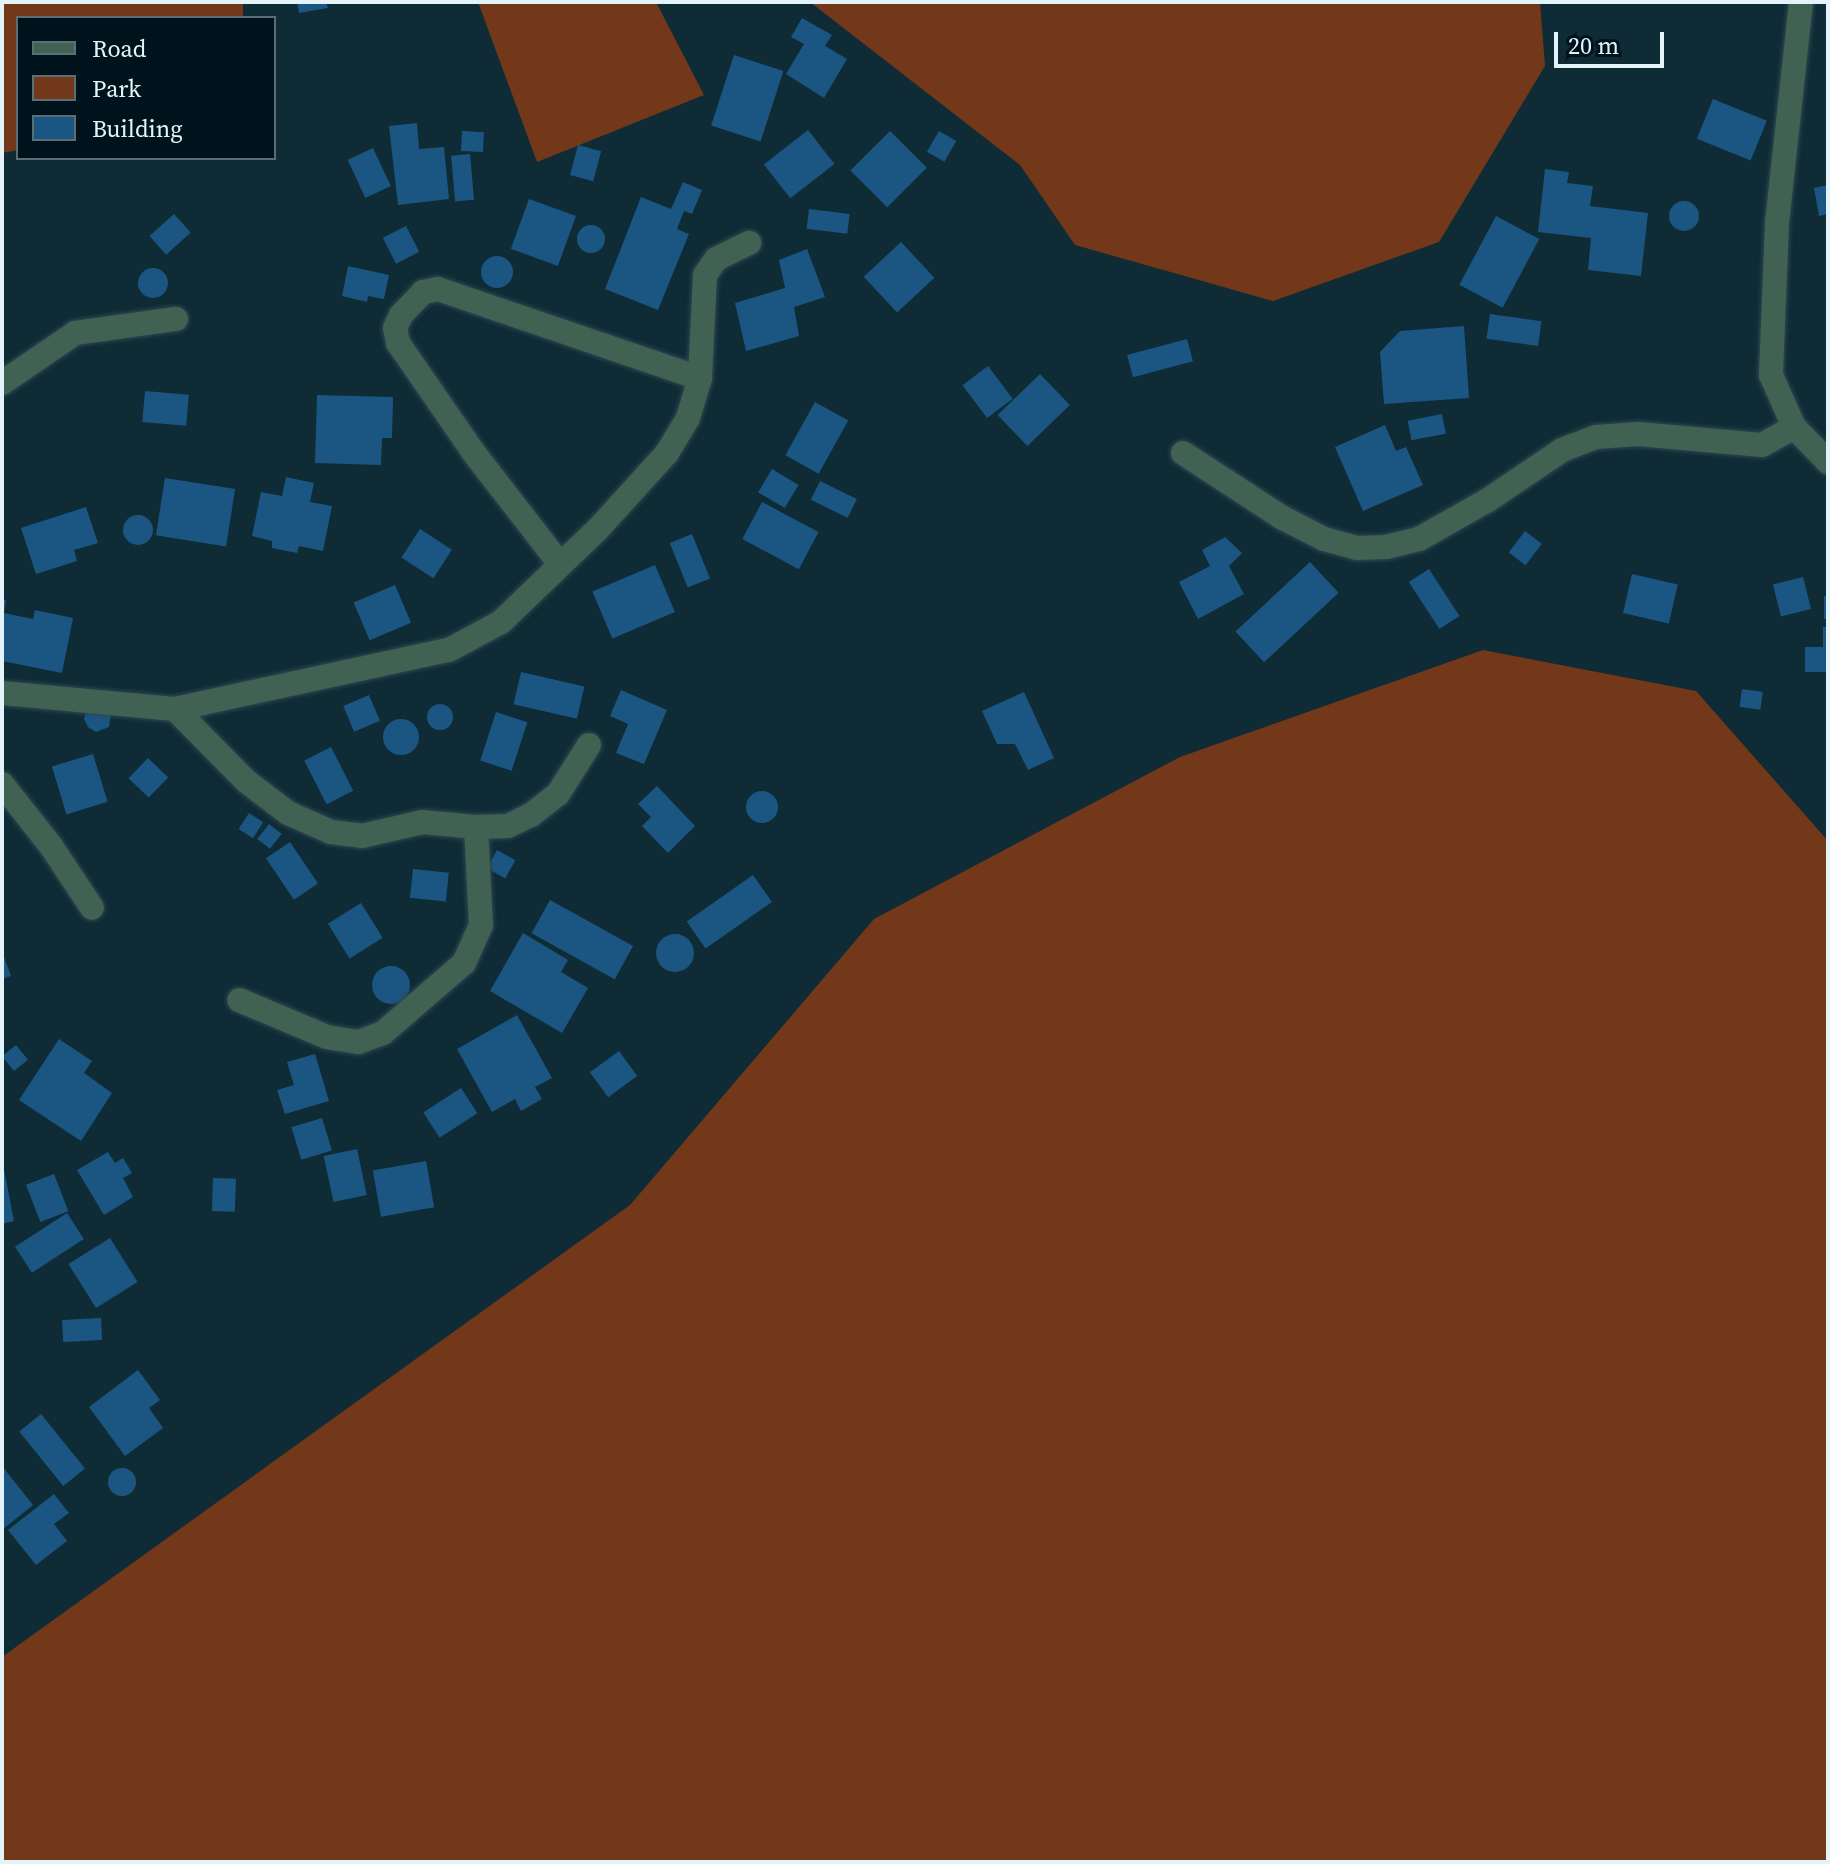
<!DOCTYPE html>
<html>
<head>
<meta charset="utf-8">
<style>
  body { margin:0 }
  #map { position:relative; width:1830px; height:1864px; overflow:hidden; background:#0f2b35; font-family:"Source Serif 4",serif }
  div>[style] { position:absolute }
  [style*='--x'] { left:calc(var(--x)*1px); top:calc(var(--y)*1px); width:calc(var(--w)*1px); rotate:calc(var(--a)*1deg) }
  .green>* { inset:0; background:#73371a }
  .building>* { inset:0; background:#1b5682; transform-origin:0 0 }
  .round { border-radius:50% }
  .roads { filter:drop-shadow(0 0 2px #2d4751) drop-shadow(0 0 2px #2d4751) }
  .street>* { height:24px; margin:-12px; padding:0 12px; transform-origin:12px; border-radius:12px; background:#416153 }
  span { translate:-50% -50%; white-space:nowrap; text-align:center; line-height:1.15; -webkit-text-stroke:8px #00131c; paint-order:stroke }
  .frame { position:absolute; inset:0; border:4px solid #e3f3fa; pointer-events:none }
  .legend { position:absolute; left:16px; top:16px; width:260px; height:144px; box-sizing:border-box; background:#00131c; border:2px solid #5b6d75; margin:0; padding:10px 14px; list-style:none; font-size:24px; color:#e3f3fa }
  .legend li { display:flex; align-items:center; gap:16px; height:40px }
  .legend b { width:40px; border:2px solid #5b6d75 }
  .scale { position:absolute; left:1554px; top:32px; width:110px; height:36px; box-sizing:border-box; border:4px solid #e3f3fa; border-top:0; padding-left:10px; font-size:24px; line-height:28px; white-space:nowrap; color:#e3f3fa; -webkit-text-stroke:6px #00131c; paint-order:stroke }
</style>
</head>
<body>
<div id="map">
  <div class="green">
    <div style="clip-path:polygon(2px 2px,243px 2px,243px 18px,18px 18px,18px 150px,2px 153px)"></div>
    <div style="clip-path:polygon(478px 2px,656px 2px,704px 95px,537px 162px)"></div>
    <div style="clip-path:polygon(810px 2px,1540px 2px,1545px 66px,1439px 242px,1273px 301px,1075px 245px,1020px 165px)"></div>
    <div style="clip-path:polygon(1483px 650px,1696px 691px,1828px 841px,1828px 1862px,2px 1862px,2px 1657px,630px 1205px,874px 919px,1180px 757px)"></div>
  </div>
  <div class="building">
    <div style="clip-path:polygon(297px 2px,326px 2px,328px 8px,299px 13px)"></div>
    <div style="clip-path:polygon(802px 18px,832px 35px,825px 46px,847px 59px,824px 98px,786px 74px,804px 44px,791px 37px)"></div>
    <div style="left:734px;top:55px;width:52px;height:74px;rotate:18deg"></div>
    <div style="left:1713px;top:99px;width:58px;height:43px;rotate:22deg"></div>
    <div style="clip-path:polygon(417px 123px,419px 149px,444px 147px,449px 199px,398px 205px,389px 126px)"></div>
    <div style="left:808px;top:130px;width:43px;height:56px;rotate:52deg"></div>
    <div style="left:462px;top:131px;width:22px;height:20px;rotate:3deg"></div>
    <div style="left:890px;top:131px;width:52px;height:56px;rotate:45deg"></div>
    <div style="left:939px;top:131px;width:20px;height:24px;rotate:30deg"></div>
    <div style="left:578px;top:145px;width:24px;height:31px;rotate:15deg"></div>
    <div style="left:373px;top:148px;width:42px;height:28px;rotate:65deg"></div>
    <div style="left:470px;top:154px;width:46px;height:19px;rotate:85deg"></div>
    <div style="clip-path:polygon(1545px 169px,1569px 172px,1567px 183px,1593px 186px,1590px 206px,1648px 213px,1641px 276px,1588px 270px,1591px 238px,1538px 232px)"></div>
    <div style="clip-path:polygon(683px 182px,702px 190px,692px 214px,684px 211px,677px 229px,689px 234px,658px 310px,605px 289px,641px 197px,671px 209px)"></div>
    <div style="clip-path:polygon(1828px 185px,1828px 214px,1819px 216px,1814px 188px)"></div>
    <div style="left:529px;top:199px;width:50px;height:53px;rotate:20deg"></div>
    <div class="round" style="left:1669px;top:201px;width:30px;height:30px"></div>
    <div style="left:809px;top:209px;width:41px;height:20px;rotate:7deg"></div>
    <div style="left:174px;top:214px;width:25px;height:33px;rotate:48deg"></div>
    <div style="left:1496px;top:216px;width:49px;height:78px;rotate:28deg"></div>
    <div class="round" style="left:577px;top:225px;width:28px;height:28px"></div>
    <div style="left:406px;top:226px;width:29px;height:26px;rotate:63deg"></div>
    <div style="left:901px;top:242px;width:49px;height:51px;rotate:47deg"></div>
    <div style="clip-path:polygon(807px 249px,825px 297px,794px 307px,799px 336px,746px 351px,735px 303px,785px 288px,779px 260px)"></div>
    <div class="round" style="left:481px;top:256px;width:32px;height:32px"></div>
    <div style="clip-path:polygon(348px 266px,389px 275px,384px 299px,368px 296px,367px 302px,342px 296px)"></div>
    <div class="round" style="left:138px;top:268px;width:30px;height:30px"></div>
    <div style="left:1490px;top:314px;width:52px;height:25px;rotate:8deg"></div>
    <div style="clip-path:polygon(1464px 326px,1469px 398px,1384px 404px,1380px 352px,1400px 331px)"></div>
    <div style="left:1187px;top:339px;width:23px;height:62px;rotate:75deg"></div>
    <div style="left:988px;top:366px;width:41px;height:32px;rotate:53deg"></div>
    <div style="left:1040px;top:374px;width:43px;height:59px;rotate:46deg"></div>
    <div style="left:145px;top:391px;width:44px;height:31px;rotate:5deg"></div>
    <div style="clip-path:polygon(317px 395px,393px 397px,392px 438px,382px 438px,381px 465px,315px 463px)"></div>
    <div style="left:815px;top:402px;width:38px;height:61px;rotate:29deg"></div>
    <div style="left:1442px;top:414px;width:20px;height:35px;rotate:79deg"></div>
    <div style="clip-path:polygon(1385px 425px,1396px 451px,1406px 447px,1423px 485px,1363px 511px,1335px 447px)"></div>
    <div style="left:772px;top:469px;width:31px;height:27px;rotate:31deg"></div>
    <div style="clip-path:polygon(286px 477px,314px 483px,310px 502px,332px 506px,323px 551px,299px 546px,297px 553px,272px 548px,272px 541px,252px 536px,261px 492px,282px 496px)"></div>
    <div style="left:165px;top:478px;width:71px;height:58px;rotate:9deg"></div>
    <div style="left:820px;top:481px;width:41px;height:21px;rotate:26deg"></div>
    <div style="left:762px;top:502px;width:64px;height:42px;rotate:28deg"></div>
    <div style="clip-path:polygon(86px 507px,98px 543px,74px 550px,77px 561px,36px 574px,21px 528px)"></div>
    <div class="round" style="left:123px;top:515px;width:30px;height:30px"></div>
    <div style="left:420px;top:529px;width:38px;height:34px;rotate:33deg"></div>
    <div style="left:1525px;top:531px;width:21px;height:27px;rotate:37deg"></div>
    <div style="left:692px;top:534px;width:48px;height:24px;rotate:68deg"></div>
    <div style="clip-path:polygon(1225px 537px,1242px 553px,1229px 566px,1244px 594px,1198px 619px,1179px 582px,1210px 566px,1202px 550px)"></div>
    <div style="left:1310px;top:562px;width:42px;height:102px;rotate:47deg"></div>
    <div style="left:655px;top:565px;width:51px;height:68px;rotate:67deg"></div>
    <div style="left:1429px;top:569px;width:56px;height:24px;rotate:57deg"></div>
    <div style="left:1632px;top:574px;width:47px;height:40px;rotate:13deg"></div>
    <div style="left:1803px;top:577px;width:33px;height:31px;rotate:76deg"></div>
    <div style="left:395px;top:585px;width:41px;height:45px;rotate:67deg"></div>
    <div style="left:1824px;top:596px;width:4px;height:23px"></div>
    <div style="clip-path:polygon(2px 599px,6px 600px,4px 613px,33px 619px,35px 610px,73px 618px,62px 673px,2px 661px)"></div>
    <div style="clip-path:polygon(1823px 627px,1828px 627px,1828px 672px,1805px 672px,1805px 647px,1823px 647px)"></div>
    <div style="left:521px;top:672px;width:65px;height:33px;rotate:13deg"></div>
    <div style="left:1742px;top:689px;width:21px;height:18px;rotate:8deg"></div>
    <div style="clip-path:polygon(621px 690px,667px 710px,644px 764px,616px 753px,628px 724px,610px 716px)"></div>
    <div style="clip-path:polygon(1024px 692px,1054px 758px,1028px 770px,1015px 744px,997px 744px,982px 711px)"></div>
    <div style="left:369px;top:695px;width:28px;height:28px;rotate:67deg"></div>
    <div class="round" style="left:427px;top:704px;width:26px;height:26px"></div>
    <div style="clip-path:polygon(86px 710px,111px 714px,109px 727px,96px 732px,88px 727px,84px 719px)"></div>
    <div style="left:496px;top:712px;width:33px;height:51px;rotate:18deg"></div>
    <div class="round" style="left:383px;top:719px;width:36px;height:36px"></div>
    <div style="left:331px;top:747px;width:49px;height:30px;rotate:63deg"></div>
    <div style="left:93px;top:754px;width:50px;height:43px;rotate:73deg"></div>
    <div style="left:148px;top:758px;width:28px;height:28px;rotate:44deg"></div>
    <div style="clip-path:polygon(657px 786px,695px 826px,668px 853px,642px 826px,651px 817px,638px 804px)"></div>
    <div class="round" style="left:746px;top:791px;width:32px;height:32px"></div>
    <div style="left:249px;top:813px;width:17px;height:19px;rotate:33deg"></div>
    <div style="left:269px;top:824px;width:16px;height:19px;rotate:38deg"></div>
    <div style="left:290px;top:842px;width:50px;height:29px;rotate:56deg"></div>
    <div style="left:497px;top:850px;width:21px;height:21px;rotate:29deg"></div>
    <div style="left:413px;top:869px;width:36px;height:29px;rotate:6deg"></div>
    <div style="left:753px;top:875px;width:33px;height:81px;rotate:55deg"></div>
    <div style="left:550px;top:900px;width:95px;height:38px;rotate:29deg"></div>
    <div style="left:361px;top:903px;width:41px;height:39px;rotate:58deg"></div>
    <div style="clip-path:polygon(523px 933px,568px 960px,561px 972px,588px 988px,562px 1033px,490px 991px)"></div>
    <div class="round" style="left:656px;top:934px;width:38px;height:38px"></div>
    <div style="clip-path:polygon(2px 951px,11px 976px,2px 979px)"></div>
    <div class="round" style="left:372px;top:966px;width:38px;height:38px"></div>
    <div style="clip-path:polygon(517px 1015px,552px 1078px,535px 1087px,542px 1099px,521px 1111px,515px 1099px,492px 1112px,457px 1049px)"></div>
    <div style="clip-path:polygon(59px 1039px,92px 1061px,84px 1073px,112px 1093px,81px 1141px,19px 1100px)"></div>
    <div style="left:16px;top:1045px;width:19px;height:18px;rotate:51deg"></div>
    <div style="left:619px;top:1051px;width:31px;height:36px;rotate:54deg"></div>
    <div style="clip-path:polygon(315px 1054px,329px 1101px,285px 1114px,277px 1090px,294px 1085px,287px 1062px)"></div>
    <div style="left:461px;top:1088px;width:30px;height:45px;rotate:57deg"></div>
    <div style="left:322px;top:1118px;width:34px;height:32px;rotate:73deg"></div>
    <div style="left:357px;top:1149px;width:47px;height:34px;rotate:78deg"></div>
    <div style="clip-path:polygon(108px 1152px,115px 1163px,123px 1158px,132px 1173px,123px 1178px,133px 1197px,104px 1215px,77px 1170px)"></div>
    <div style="clip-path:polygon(2px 1159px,14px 1221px,2px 1224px)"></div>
    <div style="left:426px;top:1161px;width:47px;height:54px;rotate:80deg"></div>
    <div style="left:54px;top:1174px;width:40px;height:30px;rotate:69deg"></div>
    <div style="left:213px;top:1178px;width:23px;height:33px;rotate:2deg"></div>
    <div style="left:67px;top:1213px;width:31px;height:62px;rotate:57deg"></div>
    <div style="left:110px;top:1238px;width:52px;height:49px;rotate:58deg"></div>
    <div style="left:101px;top:1318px;width:22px;height:39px;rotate:87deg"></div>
    <div style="clip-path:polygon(138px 1370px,160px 1400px,149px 1408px,163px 1428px,125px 1456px,89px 1407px)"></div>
    <div style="left:41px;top:1414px;width:70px;height:28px;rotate:51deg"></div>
    <div style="clip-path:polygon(2px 1466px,33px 1505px,2px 1530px)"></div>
    <div class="round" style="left:108px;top:1468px;width:28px;height:28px"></div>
    <div style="clip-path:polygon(54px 1494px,69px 1513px,54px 1524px,67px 1541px,36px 1565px,8px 1530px)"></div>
  </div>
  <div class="roads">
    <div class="street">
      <div style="--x:1801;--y:2;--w:223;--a:96.2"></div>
      <div style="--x:1777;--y:224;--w:151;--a:92.3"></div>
      <div style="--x:1771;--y:375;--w:57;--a:66.1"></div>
      <div style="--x:1794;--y:427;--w:49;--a:45.8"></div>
      <div style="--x:2;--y:383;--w:88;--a:-34.4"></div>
      <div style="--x:75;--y:333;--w:102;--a:-7.9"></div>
      <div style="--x:1183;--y:453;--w:117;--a:33.1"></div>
      <div style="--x:1281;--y:517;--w:48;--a:27.1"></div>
      <div style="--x:1324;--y:539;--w:34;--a:15"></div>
      <div style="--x:1357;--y:548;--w:29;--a:-2"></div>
      <div style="--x:1386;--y:547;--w:34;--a:-14"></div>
      <div style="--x:1419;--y:539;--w:79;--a:-29.5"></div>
      <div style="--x:1488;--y:500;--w:89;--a:-34"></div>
      <div style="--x:1562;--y:450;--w:36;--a:-21"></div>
      <div style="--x:1596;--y:437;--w:42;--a:-4.1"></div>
      <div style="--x:1638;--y:434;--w:124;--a:5.1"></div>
      <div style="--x:1762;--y:445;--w:37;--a:-29"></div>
      <div style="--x:560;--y:564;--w:140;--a:-127.8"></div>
      <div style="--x:474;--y:453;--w:134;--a:-124.6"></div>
      <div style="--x:398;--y:343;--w:15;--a:-101"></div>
      <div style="--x:395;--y:328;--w:14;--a:-65"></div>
      <div style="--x:401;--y:315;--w:32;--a:-46"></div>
      <div style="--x:423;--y:292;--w:15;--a:-11"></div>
      <div style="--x:438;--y:289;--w:277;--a:18.8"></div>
      <div style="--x:2;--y:693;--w:174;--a:5.3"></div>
      <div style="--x:175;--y:709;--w:101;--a:45.4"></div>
      <div style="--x:246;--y:781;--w:53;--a:37.3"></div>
      <div style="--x:288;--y:813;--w:47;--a:23.8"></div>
      <div style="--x:331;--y:832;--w:31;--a:7"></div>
      <div style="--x:362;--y:836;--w:62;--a:-13.1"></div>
      <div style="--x:422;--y:822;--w:54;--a:5.3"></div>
      <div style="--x:476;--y:827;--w:98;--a:87.1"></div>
      <div style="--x:481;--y:925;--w:42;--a:114.1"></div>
      <div style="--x:464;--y:963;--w:107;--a:139.2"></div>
      <div style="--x:383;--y:1033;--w:27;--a:160"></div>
      <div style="--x:358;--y:1042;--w:31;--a:-171"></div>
      <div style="--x:327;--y:1037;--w:95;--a:-157.2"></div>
      <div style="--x:175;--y:709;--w:280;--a:-12.2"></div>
      <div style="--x:449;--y:650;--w:59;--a:-28.3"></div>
      <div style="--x:501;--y:622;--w:134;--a:-43.8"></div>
      <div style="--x:598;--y:529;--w:103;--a:-47.8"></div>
      <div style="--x:667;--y:453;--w:41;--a:-59"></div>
      <div style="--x:688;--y:418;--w:42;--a:-73.3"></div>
      <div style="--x:700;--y:378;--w:103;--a:-87.2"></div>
      <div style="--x:705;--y:275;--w:19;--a:-55"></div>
      <div style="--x:716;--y:259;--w:37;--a:-26"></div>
      <div style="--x:2;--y:784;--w:79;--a:51.7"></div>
      <div style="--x:51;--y:846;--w:74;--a:56.5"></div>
      <div style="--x:476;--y:827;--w:32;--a:-2"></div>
      <div style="--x:508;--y:826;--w:25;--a:-26"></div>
      <div style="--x:531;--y:815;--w:34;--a:-38"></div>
      <div style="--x:558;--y:794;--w:58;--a:-57.7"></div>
    </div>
  </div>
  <div class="frame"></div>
  <ul class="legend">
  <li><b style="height:10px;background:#416153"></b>Road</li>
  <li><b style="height:22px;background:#73371a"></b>Park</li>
  <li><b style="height:22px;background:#1b5682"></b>Building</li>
  </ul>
  <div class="scale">20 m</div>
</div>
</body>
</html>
